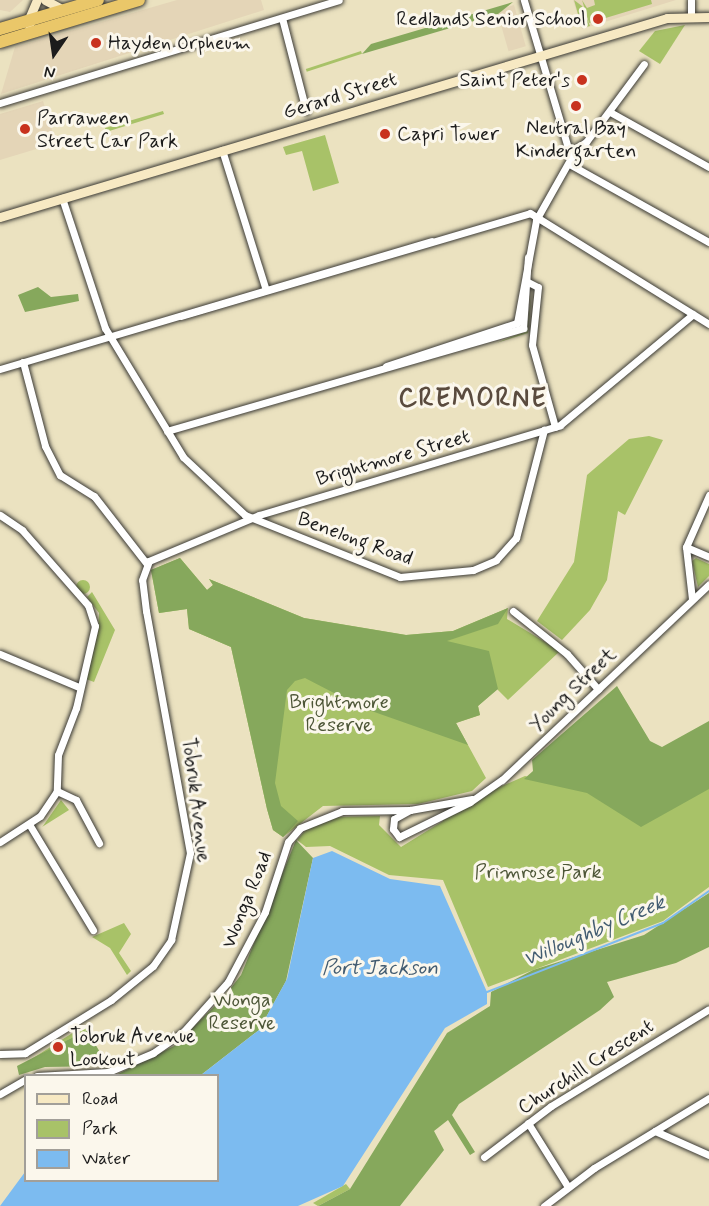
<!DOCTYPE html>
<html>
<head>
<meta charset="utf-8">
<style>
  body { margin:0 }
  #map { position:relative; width:709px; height:1206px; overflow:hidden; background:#ebe2c0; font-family:Mynerve,sans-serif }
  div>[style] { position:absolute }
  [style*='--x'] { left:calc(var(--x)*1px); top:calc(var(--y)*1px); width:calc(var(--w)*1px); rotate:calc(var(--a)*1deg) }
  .built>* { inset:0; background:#e4d5b7; transform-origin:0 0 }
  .green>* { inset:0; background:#a8c268; transform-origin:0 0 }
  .round { border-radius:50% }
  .forest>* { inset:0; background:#86a85c }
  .water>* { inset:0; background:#7cbbf0 }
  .stream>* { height:2px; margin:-1px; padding:0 1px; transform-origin:1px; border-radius:1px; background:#7cbbf0 }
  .roads { filter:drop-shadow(0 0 2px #3b3a35) drop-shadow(0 0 2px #3b3a35) }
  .minor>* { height:7px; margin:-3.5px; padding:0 3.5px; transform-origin:3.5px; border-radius:3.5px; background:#fff }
  .secondary>* { height:9px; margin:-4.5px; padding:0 4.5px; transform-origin:4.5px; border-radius:4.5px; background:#f7e9c3 }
  .trunk>* { height:12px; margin:-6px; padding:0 6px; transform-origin:6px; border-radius:6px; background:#eac769 }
  .dots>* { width:16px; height:16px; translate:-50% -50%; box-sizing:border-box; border:3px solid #fbf7ec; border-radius:50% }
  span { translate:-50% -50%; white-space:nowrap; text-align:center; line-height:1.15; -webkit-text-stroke:6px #fbf7ec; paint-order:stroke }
  .poi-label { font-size:20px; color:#1c1c1c }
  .right { translate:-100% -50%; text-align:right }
  .left { translate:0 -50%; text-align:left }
  .street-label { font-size:20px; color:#1c1c1c }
  .park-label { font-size:20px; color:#4d5637 }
  .water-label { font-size:21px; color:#425c71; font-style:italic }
  .district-label { font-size:26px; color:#5a4b3e; font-weight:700; letter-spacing:1.5px }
  .legend { position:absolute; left:24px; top:1074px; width:195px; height:108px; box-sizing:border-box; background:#fbf7ec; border:2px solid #a29f99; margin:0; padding:8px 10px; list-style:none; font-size:18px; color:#1c1c1c }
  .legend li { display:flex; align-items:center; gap:12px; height:30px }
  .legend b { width:30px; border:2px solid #a29f99 }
  .north { position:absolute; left:24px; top:24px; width:60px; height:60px; -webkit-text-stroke:4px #fbf7ec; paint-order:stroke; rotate:193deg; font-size:16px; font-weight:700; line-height:24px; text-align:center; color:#1c1c1c }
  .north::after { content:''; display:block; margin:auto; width:21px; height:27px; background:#1c1c1c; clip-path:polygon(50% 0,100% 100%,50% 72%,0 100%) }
</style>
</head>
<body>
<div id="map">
  <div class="built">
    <div style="clip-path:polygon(0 0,23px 0,10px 12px,0 10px)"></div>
    <div style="clip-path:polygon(177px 0,261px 0,264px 10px,1px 94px,15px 47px)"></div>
    <div style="clip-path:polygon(573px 0,676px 0,582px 29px)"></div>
    <div style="left:514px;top:5px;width:43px;height:18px;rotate:74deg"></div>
    <div style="clip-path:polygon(43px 101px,56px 143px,0 160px,0 114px)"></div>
  </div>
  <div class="green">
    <div style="clip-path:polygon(574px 0,582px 6px,590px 26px,582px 28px)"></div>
    <div style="clip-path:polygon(582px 0,587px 8px,595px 5px,594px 0,651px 0,652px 4px,589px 23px)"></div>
    <div style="clip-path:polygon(685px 25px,660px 64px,639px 51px,655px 31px)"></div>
    <div style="left:361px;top:51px;width:3px;height:58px;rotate:72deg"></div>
    <div style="clip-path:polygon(163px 111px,164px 114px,106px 132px,105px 128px)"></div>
    <div style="clip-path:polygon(325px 135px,339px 183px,313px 191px,302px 151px,286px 155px,283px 147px)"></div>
    <div style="clip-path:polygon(532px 290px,528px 333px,496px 343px,527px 331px)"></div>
    <div style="clip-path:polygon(649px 436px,663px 440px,625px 515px,618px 511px,607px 580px,590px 610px,562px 640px,537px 621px,574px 562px,587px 475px,629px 439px)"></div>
    <div style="clip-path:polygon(180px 558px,207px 590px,213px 585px,209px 579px,304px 618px,406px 635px,453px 631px,508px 608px,507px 619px,560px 651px,508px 700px,497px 689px,478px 706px,480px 715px,456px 723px,486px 778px,472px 791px,418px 804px,323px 806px,283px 837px,273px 830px,267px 809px,231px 647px,189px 629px,187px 609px,159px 613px,151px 570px)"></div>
    <div style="clip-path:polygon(696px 558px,709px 564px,709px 576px,698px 587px,692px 561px)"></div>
    <div class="round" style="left:76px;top:580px;width:14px;height:14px"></div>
    <div style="clip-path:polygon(92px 592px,115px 630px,94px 682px,86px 679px,98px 632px,99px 613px,87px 597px)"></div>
    <div style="clip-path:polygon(525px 776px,588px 791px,652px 816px,709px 782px,709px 887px,663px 921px,488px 987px,443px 880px,389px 875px,330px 846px,306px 847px,297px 840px,309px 826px,331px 817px,380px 816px,379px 825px,401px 847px,443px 821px,440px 813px)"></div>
    <div style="clip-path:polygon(61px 800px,69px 810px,42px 827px,43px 826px)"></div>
    <div style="clip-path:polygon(124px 923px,131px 934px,119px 953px,131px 971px,127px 975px,110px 948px,92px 937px)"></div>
    <div style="clip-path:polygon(85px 1025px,87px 1030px,30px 1060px)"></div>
    <div style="clip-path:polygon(346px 1184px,350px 1189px,318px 1206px,313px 1203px)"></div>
  </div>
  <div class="forest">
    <div style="clip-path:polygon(513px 2px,498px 14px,362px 54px,371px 44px)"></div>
    <div style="clip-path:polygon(38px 287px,51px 297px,78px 294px,79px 301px,25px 312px,18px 295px)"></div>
    <div style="clip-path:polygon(180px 558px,207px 590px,213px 585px,209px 579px,304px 618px,406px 635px,453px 631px,508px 608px,498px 624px,447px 641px,489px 651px,498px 689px,478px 706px,480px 715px,456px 723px,468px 745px,363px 708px,305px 678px,295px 681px,287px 690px,275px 783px,281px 806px,298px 821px,283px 837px,273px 830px,267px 809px,231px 647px,189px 629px,187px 609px,159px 613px,151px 570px)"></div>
    <div style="clip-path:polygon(617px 686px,650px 741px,662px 747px,709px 721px,709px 789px,641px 827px,587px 793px,524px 779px,533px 771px,532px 760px)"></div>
    <div style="clip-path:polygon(296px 840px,313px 858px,286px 981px,259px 1030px,201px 1075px,114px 1076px,174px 1046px,223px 998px,241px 975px)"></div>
    <div style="clip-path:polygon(709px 893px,709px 947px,676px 963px,607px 982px,614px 997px,600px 1010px,459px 1104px,452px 1115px,475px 1152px,470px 1155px,448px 1120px,434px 1131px,444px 1150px,400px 1206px,318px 1206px,350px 1189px,447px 1033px,490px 1006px,491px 992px,533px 970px,644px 935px)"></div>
    <div style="clip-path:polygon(87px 1030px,108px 1066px,45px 1067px,19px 1075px,17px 1066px)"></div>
  </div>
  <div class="water">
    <div style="clip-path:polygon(332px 851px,390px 879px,440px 886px,487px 992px,487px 1004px,445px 1028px,343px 1186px,298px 1206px,0 1206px,25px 1172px,26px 1180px,218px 1180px,218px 1076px,201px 1075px,259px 1030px,287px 979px,313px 858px)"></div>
  </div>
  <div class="stream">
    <div style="--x:487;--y:992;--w:189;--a:-21.4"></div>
    <div style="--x:663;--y:923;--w:56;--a:-34.8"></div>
  </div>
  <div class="roads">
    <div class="minor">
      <div style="--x:691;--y:13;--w:13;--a:-90"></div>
      <div style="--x:282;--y:18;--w:96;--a:75.5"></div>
      <div style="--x:0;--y:103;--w:354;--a:-16.9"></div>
      <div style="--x:610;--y:112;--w:113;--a:29.1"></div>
      <div style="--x:222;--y:150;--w:144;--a:72.6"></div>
      <div style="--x:570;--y:152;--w:19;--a:-32"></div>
      <div style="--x:586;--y:142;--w:97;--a:-53.4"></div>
      <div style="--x:571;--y:165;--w:158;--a:29.2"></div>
      <div style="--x:62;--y:198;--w:137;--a:71.7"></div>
      <div style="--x:105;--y:328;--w:151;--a:58.8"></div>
      <div style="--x:183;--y:457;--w:85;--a:43.1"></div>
      <div style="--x:245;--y:515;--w:167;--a:21.8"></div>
      <div style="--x:400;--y:577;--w:73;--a:-5.5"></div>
      <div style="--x:473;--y:570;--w:25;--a:-23"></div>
      <div style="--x:496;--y:560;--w:30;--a:-48"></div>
      <div style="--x:516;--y:538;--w:112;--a:-75.5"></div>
      <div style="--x:528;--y:282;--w:11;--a:27"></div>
      <div style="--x:538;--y:287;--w:58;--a:95.9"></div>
      <div style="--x:532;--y:345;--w:85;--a:74.3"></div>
      <div style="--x:181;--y:316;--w:364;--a:-16.4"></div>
      <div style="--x:530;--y:213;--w:211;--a:31.8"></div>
      <div style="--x:23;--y:362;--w:87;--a:75.3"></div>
      <div style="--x:45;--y:446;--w:33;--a:63"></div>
      <div style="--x:60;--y:475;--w:40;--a:32"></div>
      <div style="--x:94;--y:496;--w:86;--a:52.1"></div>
      <div style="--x:386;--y:366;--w:138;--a:-18.2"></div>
      <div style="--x:517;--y:323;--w:105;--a:-79.5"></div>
      <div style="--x:536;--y:220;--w:71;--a:-60.6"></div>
      <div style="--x:571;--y:158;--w:165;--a:-106.6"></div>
      <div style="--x:0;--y:369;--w:450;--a:-16.5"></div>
      <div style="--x:167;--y:431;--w:371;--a:-16.1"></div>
      <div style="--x:523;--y:328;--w:71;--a:-86"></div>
      <div style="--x:0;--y:515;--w:27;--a:34"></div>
      <div style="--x:22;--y:530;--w:100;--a:48.7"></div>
      <div style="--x:88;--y:605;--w:22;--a:72"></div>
      <div style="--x:95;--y:626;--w:84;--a:103"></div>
      <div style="--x:76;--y:708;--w:50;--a:111"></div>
      <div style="--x:58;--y:755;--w:36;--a:92"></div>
      <div style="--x:57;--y:791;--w:30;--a:124"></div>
      <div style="--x:40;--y:816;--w:48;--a:147"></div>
      <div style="--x:686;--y:547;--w:25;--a:23"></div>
      <div style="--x:692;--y:599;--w:52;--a:-96.6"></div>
      <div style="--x:686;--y:547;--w:57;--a:-66.1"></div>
      <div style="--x:513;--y:611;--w:69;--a:38.5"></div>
      <div style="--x:567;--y:654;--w:47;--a:48.5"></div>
      <div style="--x:0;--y:654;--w:86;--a:22.7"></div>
      <div style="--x:57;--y:791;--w:21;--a:25"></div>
      <div style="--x:76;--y:800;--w:49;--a:61.9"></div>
      <div style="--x:472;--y:799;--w:63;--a:169.9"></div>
      <div style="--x:410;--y:810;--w:18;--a:151"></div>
      <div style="--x:394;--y:819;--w:10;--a:96"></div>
      <div style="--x:393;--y:829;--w:10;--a:53"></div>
      <div style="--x:399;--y:837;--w:79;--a:-26.2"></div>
      <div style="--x:470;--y:802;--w:39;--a:-35"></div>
      <div style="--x:502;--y:780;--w:285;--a:-43.4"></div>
      <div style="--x:29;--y:824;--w:124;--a:58.9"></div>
      <div style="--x:0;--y:1054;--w:25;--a:-2"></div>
      <div style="--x:25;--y:1053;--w:101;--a:-31.6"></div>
      <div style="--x:111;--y:1000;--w:54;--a:-39"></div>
      <div style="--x:153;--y:966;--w:32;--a:-55"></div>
      <div style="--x:171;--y:940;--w:89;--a:-77.7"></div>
      <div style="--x:190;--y:853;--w:246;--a:-100.3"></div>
      <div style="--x:146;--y:611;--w:31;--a:-97"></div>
      <div style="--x:142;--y:580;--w:20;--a:-70"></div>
      <div style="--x:149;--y:561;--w:119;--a:-22.7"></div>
      <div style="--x:259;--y:515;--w:314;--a:-16.6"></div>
      <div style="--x:560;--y:425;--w:173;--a:-39.8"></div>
      <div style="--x:37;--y:1076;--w:71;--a:-3.2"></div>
      <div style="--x:108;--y:1072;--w:49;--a:-22.9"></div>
      <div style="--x:153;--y:1053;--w:38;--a:-35"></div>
      <div style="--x:184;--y:1031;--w:66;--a:-48.1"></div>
      <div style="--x:228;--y:982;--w:79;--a:-62.1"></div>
      <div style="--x:265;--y:912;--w:74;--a:-71.8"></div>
      <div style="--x:288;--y:842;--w:18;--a:-49"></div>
      <div style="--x:300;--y:828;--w:45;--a:-22"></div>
      <div style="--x:342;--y:811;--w:68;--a:-0.8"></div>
      <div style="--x:0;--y:1094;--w:30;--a:-30"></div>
      <div style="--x:528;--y:1123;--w:75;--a:58"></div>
      <div style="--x:655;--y:1131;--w:59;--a:24"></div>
      <div style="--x:484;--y:1157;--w:84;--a:-37.3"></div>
      <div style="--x:551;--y:1106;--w:185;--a:-31.5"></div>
      <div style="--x:544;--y:1206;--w:63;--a:-37.2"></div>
      <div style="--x:594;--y:1168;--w:135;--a:-31.3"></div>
    </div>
    <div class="secondary">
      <div style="--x:45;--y:0;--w:21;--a:28"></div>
      <div style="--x:31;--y:32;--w:11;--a:-105"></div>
      <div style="--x:28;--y:21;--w:23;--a:-67"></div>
      <div style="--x:0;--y:217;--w:696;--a:-16.61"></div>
      <div style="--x:667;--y:18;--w:42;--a:-1.4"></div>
    </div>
    <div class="trunk">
      <div style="--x:0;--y:29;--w:102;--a:-16.5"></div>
      <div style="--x:0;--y:42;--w:145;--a:-16.8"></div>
    </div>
  </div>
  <div class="dots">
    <div style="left:598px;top:19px;background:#c8321e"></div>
    <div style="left:96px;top:43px;background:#c8321e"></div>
    <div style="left:582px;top:80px;background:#c8321e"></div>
    <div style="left:576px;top:106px;background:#c8321e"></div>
    <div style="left:25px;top:129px;background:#c8321e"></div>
    <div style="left:385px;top:134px;background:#c8321e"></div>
    <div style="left:58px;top:1047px;background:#c8321e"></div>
  </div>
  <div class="poi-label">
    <span class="right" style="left:586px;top:19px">Redlands Senior School</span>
    <span class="left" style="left:108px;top:43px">Hayden Orpheum</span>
    <span class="right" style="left:570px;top:80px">Saint Peter's</span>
    <span class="left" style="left:37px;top:130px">Parraween<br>Street Car Park</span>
    <span style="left:576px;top:140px">Neutral Bay<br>Kindergarten</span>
    <span class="left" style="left:397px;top:134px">Capri Tower</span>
    <span class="left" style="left:70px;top:1048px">Tobruk Avenue<br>Lookout</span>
  </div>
  <div class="street-label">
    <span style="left:340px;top:96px;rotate:-17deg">Gerard Street</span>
    <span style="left:393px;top:458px;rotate:-16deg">Brightmore Street</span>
    <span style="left:355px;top:539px;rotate:20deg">Benelong Road</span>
    <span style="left:573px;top:690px;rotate:-44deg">Young Street</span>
    <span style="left:196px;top:800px;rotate:83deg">Tobruk Avenue</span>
    <span style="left:247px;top:900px;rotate:-68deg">Wonga Road</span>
    <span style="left:586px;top:1067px;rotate:-33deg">Churchill Crescent</span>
  </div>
  <div class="park-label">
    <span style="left:339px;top:714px">Brightmore<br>Reserve</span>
    <span style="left:538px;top:872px">Primrose Park</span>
    <span style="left:242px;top:1012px">Wonga<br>Reserve</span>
  </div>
  <div class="water-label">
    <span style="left:594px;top:931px;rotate:-23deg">Willoughby Creek</span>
    <span style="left:380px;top:968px">Port Jackson</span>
  </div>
  <div class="district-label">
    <span style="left:473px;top:400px">CREMORNE</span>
  </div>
  <ul class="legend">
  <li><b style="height:8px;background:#f7e9c3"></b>Road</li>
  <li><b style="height:16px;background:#a8c268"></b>Park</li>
  <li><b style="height:16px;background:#7cbbf0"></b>Water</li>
  </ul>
  <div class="north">N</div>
</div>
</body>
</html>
